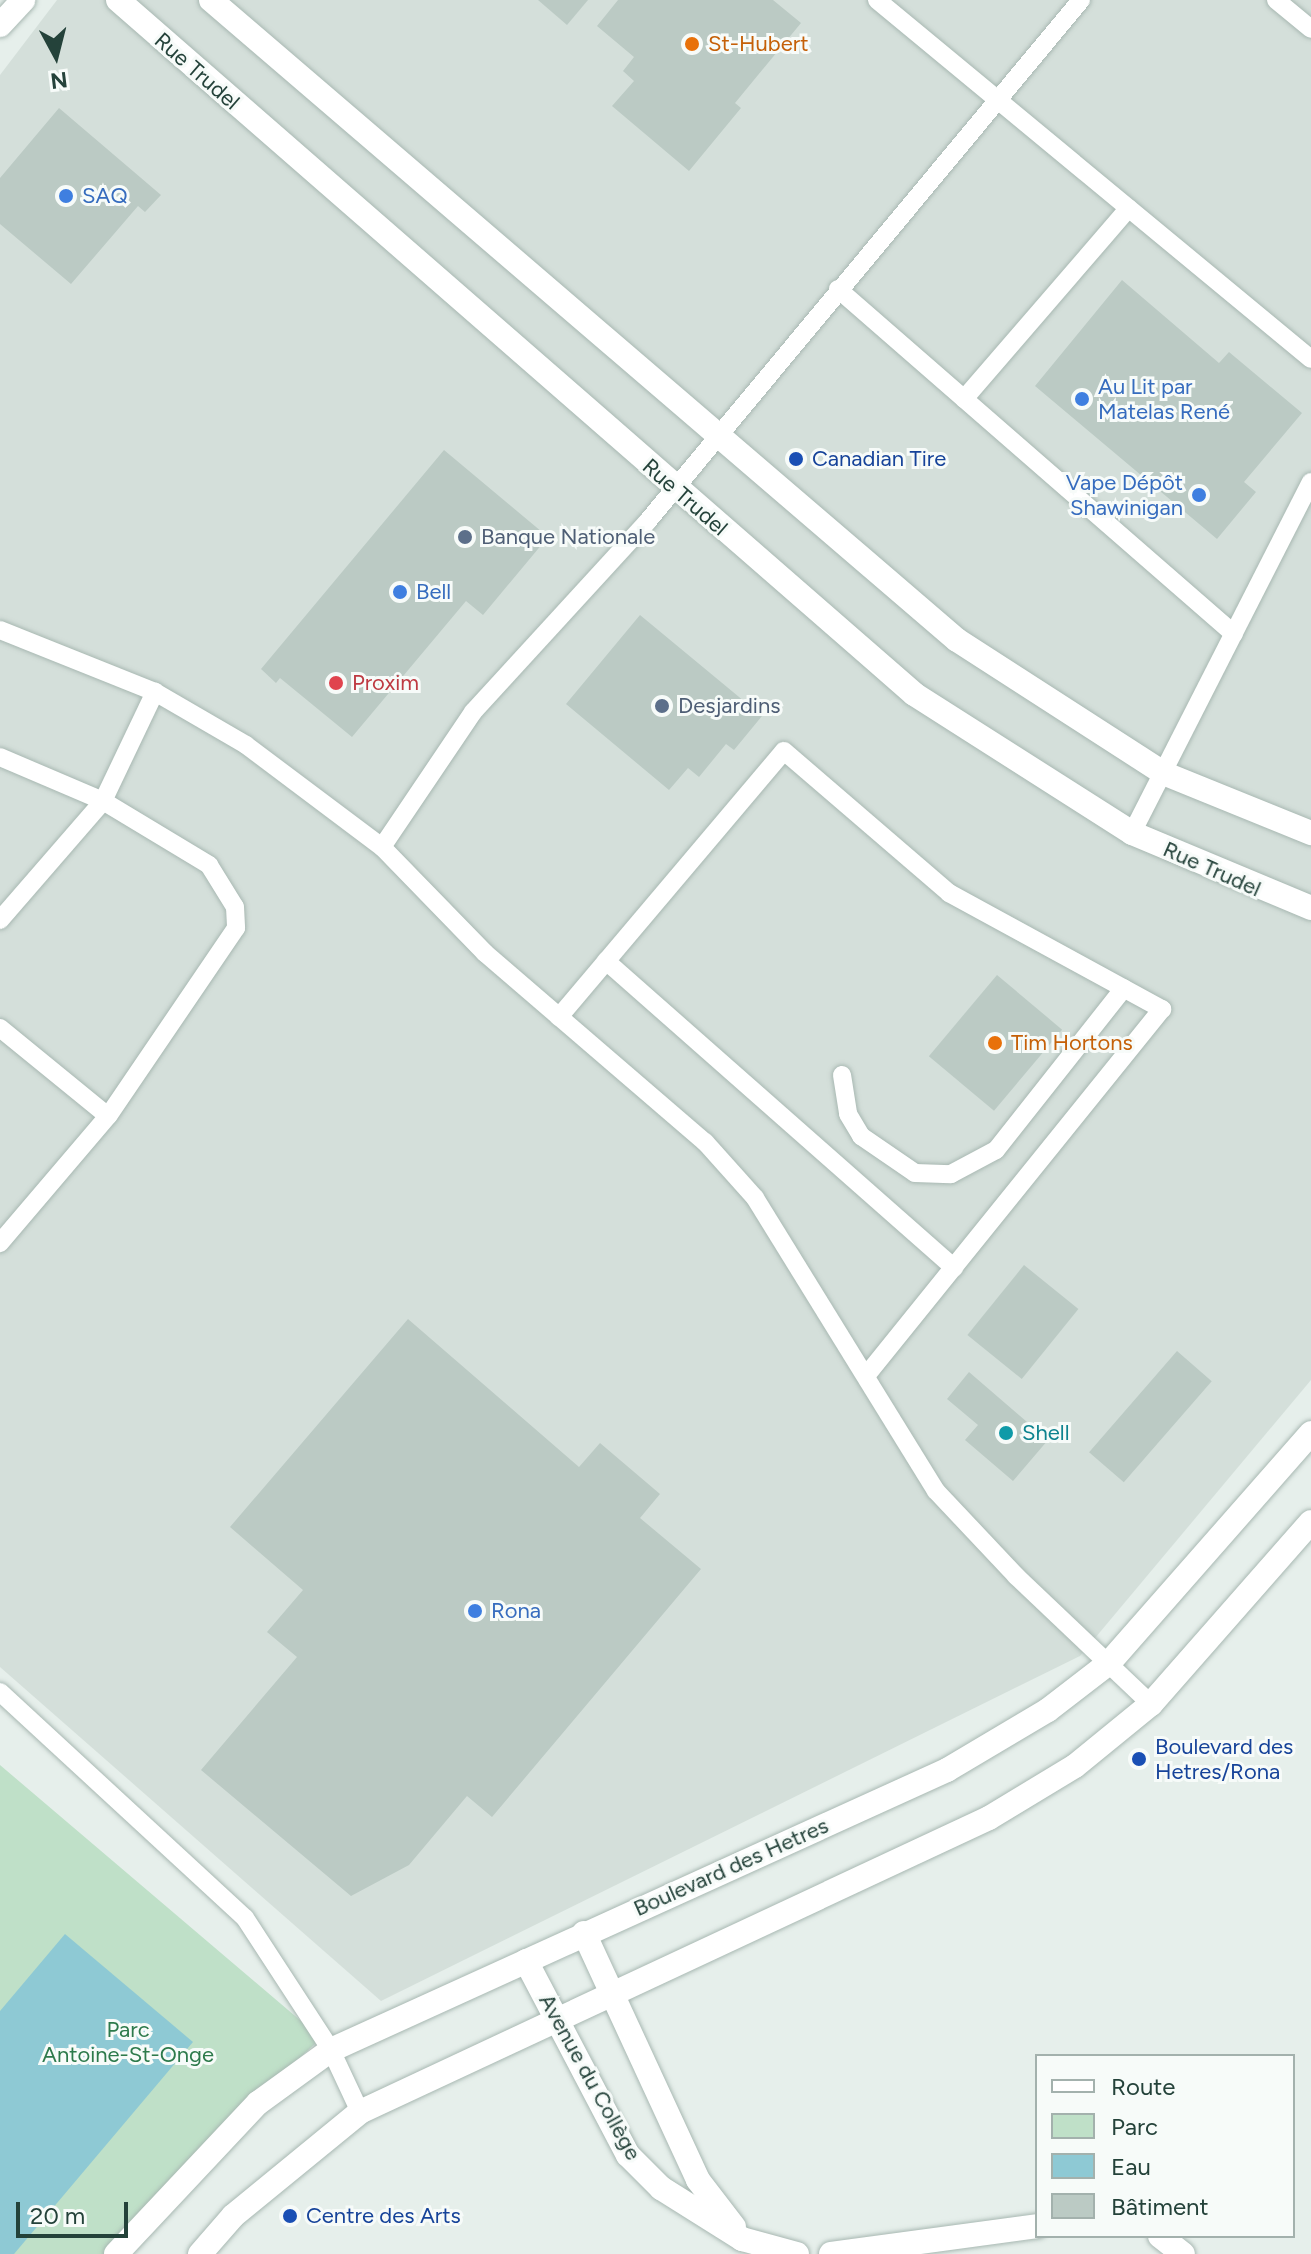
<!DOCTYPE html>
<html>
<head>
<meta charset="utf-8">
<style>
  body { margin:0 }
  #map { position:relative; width:1311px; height:2254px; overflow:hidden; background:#e6efeb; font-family:Figtree,sans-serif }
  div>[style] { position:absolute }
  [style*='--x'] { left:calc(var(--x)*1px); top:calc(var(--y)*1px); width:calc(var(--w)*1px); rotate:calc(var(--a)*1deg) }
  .built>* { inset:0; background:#d4dfda }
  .green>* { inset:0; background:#bfe0c8 }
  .water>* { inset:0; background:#8ec9d4 }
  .building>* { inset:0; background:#bbcac4; transform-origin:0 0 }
  .roads { filter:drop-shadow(0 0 2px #a8b8b2) drop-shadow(0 0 2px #a8b8b2) }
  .lane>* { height:18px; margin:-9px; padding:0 9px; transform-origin:9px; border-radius:9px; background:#fff }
  .secondary>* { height:24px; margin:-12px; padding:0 12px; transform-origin:12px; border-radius:12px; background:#fff }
  .dots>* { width:22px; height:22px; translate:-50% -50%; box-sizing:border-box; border:4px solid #f7fbf9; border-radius:50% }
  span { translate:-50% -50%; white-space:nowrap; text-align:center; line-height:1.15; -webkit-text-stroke:6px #f7fbf9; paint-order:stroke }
  .food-label { font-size:22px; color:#c56008 }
  .left { translate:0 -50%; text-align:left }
  .street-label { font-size:22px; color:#24423a }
  .shop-label { font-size:22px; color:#366cbe }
  .right { translate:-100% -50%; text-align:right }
  .transit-label { font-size:22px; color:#164399 }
  .service-label { font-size:22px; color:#4e5e75 }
  .health-label { font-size:22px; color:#be3a42 }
  .culture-label { font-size:22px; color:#0d838f }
  .park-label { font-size:22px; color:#2d7a4b }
  .legend { position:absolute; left:1035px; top:2054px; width:260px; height:184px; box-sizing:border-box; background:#f7fbf9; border:2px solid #a3b1ad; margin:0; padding:10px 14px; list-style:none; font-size:24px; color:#24423a }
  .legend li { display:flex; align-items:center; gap:16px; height:40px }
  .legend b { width:40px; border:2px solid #a3b1ad }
  .north { position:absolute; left:16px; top:16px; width:80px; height:80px; -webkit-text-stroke:6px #f7fbf9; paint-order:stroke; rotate:173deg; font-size:22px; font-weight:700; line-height:32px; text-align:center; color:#24423a }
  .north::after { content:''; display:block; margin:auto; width:28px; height:36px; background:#24423a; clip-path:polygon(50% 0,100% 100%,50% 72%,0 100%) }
  .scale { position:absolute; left:16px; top:2202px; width:112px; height:36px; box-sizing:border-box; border:4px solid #24423a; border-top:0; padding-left:10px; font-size:24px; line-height:28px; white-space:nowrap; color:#24423a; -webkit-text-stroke:6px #f7fbf9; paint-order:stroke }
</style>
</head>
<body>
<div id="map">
  <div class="built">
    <div style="clip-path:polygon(57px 0,1311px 0,1311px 1380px,1080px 1656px,381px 2001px,0 1667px,0 75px)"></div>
  </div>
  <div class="green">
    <div style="clip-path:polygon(0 1765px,321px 2038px,216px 2136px,107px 2254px,0 2254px)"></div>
  </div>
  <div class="water">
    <div style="clip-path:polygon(65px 1934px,193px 2042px,14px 2254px,0 2254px,0 2011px)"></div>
  </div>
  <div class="building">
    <div style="clip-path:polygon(538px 0,588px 0,567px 25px)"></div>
    <div style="clip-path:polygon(618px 0,773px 0,801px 23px,735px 103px,741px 108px,689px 171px,612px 106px,634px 81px,623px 71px,634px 57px,597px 26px)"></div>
    <div style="clip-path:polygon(59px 108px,161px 195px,145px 212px,138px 206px,71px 284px,0 224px,0 178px)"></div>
    <div style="clip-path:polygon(1122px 280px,1219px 363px,1229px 352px,1302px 413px,1244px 482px,1256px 492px,1217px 539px,1035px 386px)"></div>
    <div style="clip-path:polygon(444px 450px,548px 537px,483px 615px,466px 601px,352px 737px,280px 678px,276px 683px,261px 669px)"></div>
    <div style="clip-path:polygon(640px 615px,762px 716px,734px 750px,726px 744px,699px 777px,688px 768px,669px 790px,566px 704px)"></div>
    <div style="left:997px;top:975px;width:85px;height:106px;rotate:40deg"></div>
    <div style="left:1024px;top:1265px;width:70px;height:90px;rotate:39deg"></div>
    <div style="clip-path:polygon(408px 1319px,579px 1467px,600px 1443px,660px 1494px,640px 1518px,701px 1569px,492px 1817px,467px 1796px,409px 1865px,351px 1896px,201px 1770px,297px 1657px,267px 1632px,303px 1590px,230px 1527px)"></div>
    <div style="left:1177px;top:1351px;width:46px;height:134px;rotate:41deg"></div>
    <div style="clip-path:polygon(969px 1372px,1048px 1440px,1013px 1481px,965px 1440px,978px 1425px,947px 1399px)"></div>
  </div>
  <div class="roads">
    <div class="lane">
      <div style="--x:877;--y:0;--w:563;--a:39.6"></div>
      <div style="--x:1276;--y:0;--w:45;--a:39.6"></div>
      <div style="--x:838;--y:289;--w:525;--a:41.06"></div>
      <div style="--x:964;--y:399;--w:252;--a:-49.2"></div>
      <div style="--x:0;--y:630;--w:167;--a:21.8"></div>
      <div style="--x:155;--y:692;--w:105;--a:30.2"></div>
      <div style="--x:246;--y:745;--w:170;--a:36.9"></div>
      <div style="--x:382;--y:847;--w:148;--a:45.8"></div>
      <div style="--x:485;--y:953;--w:290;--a:40.7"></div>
      <div style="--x:705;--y:1142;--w:75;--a:48.2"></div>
      <div style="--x:755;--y:1198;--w:344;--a:58.3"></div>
      <div style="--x:936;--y:1491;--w:117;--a:46.7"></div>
      <div style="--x:1016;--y:1576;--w:186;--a:43.5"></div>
      <div style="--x:0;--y:757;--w:112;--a:23.1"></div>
      <div style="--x:103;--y:801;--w:124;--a:31.1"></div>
      <div style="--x:209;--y:865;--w:49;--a:58.2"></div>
      <div style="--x:235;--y:907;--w:21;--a:87"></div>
      <div style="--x:236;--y:928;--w:227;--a:124.2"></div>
      <div style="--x:108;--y:1116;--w:167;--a:130.4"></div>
      <div style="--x:1132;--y:833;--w:394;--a:-63"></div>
      <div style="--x:382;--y:847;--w:163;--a:-56"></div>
      <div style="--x:473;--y:712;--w:258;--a:-47.5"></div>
      <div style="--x:647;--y:522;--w:679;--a:-50.26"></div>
      <div style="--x:0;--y:920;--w:157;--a:-49.1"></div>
      <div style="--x:103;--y:801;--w:121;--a:-64.5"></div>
      <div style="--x:606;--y:961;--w:464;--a:41.4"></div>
      <div style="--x:559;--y:1017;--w:348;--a:-49.8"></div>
      <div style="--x:784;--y:751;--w:218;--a:40.7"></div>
      <div style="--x:949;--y:893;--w:243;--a:28.6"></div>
      <div style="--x:1162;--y:1009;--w:470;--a:128.9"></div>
      <div style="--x:0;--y:1028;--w:139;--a:39.2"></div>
      <div style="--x:842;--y:1075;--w:39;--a:81"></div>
      <div style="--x:848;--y:1114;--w:26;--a:59"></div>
      <div style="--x:861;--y:1136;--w:65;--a:34.4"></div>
      <div style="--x:915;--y:1173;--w:36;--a:2"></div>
      <div style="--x:951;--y:1174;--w:51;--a:-28.1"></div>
      <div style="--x:996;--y:1150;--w:206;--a:-51.7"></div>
      <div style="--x:0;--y:1692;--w:333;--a:42.7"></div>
      <div style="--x:245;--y:1918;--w:158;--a:56.9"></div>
      <div style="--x:331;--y:2050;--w:68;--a:64.9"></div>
    </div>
    <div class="secondary">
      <div style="--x:118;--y:0;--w:1056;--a:41.08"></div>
      <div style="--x:914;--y:694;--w:259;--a:32.5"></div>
      <div style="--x:1132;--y:833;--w:194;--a:22.7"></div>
      <div style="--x:211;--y:0;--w:983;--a:40.63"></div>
      <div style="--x:957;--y:640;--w:245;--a:32.8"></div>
      <div style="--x:1163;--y:773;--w:160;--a:22.1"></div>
      <div style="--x:0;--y:25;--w:34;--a:-47"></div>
      <div style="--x:584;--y:1933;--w:272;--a:65.2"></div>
      <div style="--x:698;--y:2180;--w:59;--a:52.5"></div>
      <div style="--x:526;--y:1961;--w:219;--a:62.3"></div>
      <div style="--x:628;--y:2155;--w:47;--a:45"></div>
      <div style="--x:661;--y:2188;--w:96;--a:32.2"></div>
      <div style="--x:742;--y:2239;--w:57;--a:15.3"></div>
      <div style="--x:1160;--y:2236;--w:29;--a:38"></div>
      <div style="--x:116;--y:2254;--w:207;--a:-46.8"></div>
      <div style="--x:258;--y:2103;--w:90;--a:-36"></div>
      <div style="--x:331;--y:2050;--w:677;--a:-24.44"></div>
      <div style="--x:947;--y:1770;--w:117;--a:-30.7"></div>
      <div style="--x:1048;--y:1710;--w:77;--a:-37.6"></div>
      <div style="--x:1109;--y:1663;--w:306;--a:-48.7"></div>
      <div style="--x:200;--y:2254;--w:50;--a:-49"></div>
      <div style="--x:233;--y:2216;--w:164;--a:-39.3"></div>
      <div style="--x:360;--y:2112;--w:694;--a:-25.05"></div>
      <div style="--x:989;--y:1818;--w:100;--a:-31.2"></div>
      <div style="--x:1075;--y:1766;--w:98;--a:-39.2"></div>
      <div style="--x:1151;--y:1704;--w:242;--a:-48.7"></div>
      <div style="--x:831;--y:2254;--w:208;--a:-7.7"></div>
    </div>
  </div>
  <div class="dots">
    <div style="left:692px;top:44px;background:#e8710a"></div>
    <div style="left:66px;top:196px;background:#3f7fe0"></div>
    <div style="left:1082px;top:399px;background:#3f7fe0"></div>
    <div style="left:796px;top:459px;background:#1a4fb4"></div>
    <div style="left:1199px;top:495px;background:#3f7fe0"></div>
    <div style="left:465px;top:537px;background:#5c6f8a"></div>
    <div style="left:400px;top:592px;background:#3f7fe0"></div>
    <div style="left:336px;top:683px;background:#e0444e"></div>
    <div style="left:662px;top:706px;background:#5c6f8a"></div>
    <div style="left:995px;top:1043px;background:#e8710a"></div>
    <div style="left:1006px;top:1433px;background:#0f9aa8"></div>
    <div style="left:475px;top:1611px;background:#3f7fe0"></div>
    <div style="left:1139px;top:1759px;background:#1a4fb4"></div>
    <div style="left:290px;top:2216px;background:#1a4fb4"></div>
  </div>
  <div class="food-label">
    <span class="left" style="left:708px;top:44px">St-Hubert</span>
    <span class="left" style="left:1011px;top:1043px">Tim Hortons</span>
  </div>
  <div class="street-label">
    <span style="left:197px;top:71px;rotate:41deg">Rue Trudel</span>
    <span style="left:685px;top:497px;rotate:41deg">Rue Trudel</span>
    <span style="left:1212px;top:869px;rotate:24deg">Rue Trudel</span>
    <span style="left:731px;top:1867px;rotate:-24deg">Boulevard des Hetres</span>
    <span style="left:590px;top:2077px;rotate:61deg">Avenue du Collège</span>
  </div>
  <div class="shop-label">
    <span class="left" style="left:82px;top:196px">SAQ</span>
    <span class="left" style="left:1098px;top:399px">Au Lit par<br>Matelas René</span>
    <span class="right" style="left:1183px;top:495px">Vape Dépôt<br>Shawinigan</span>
    <span class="left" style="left:416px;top:592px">Bell</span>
    <span class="left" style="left:491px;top:1611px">Rona</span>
  </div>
  <div class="transit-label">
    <span class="left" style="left:812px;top:459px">Canadian Tire</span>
    <span class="left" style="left:1155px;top:1759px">Boulevard des<br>Hetres/Rona</span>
    <span class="left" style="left:306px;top:2216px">Centre des Arts</span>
  </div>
  <div class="service-label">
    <span class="left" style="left:481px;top:537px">Banque Nationale</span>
    <span class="left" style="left:678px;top:706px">Desjardins</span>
  </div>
  <div class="health-label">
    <span class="left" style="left:352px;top:683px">Proxim</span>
  </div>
  <div class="culture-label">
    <span class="left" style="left:1022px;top:1433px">Shell</span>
  </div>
  <div class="park-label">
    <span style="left:128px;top:2042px">Parc<br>Antoine-St-Onge</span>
  </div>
  <ul class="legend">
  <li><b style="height:10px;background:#fff"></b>Route</li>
  <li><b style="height:22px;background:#bfe0c8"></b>Parc</li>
  <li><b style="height:22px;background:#8ec9d4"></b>Eau</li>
  <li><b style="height:22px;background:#bbcac4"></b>Bâtiment</li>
  </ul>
  <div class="north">N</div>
  <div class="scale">20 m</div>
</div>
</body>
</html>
